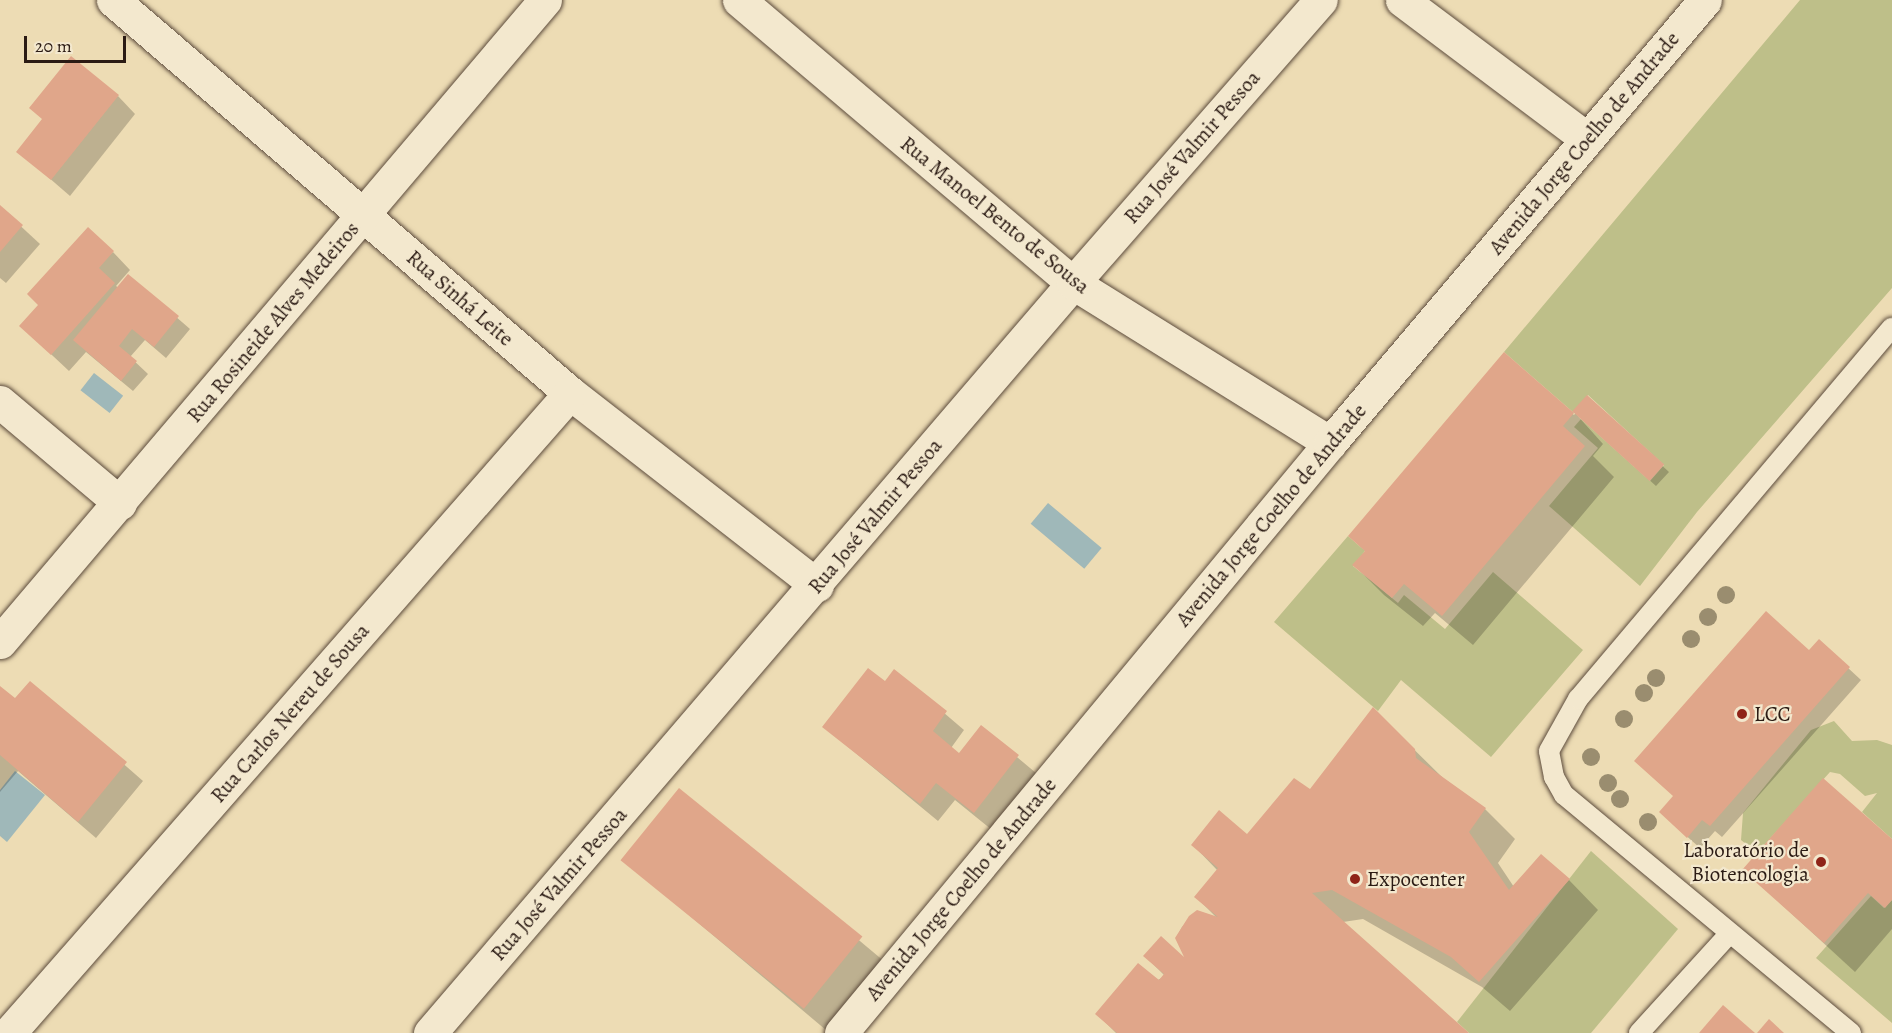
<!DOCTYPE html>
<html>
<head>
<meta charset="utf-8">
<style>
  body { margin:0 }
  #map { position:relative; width:1892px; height:1033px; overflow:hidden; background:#eddcb4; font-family:Alegreya,serif }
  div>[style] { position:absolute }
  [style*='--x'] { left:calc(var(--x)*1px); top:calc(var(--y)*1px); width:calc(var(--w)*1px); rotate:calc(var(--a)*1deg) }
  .green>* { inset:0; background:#bebf89 }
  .water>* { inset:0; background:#9fb8b9; transform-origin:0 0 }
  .shadow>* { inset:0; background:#0003; transform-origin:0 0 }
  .building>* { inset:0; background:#e0a68a; transform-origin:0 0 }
  .roads { filter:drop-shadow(0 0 2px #5c4b3c) drop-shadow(0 0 2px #5c4b3c) }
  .lane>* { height:20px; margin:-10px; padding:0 10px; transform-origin:10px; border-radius:10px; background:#f3e8ce }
  .street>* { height:33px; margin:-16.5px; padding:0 16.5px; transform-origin:16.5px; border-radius:16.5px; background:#f3e8ce }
  .trees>* { width:18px; height:18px; margin:-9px; border-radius:50%; background:#9a8d6f }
  .dots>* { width:16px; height:16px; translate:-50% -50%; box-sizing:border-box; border:3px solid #f3e8ce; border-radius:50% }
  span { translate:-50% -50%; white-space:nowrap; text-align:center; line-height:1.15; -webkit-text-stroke:4.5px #f3e8ce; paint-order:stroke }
  .street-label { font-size:21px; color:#2b1b14 }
  .poi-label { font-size:21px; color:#2b1b14 }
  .left { translate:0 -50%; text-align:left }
  .right { translate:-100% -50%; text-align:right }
  .scale { position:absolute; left:24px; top:36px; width:102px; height:27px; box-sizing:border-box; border:3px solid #2b1b14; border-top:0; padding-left:8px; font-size:18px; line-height:21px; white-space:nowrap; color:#2b1b14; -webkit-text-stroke:4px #f3e8ce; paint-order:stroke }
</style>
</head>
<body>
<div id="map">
  <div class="green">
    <div style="clip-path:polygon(1800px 0,1892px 0,1892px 288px,1697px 512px,1640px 586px,1549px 506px,1598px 448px,1574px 427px,1581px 419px,1650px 481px,1664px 465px,1588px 395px,1574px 413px,1504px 352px)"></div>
    <div style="clip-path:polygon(1348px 536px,1365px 551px,1353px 566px,1398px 603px,1404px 595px,1445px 629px,1493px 572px,1583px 650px,1491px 757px,1401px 680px,1378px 711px,1274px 622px)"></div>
    <div style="clip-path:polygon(1834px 721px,1852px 741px,1877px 740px,1892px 745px,1892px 839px,1862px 812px,1877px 793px,1865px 796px,1840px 774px,1830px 772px,1757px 853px,1741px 840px,1743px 813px,1811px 730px)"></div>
    <div style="clip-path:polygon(1591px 851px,1678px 929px,1591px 1033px,1469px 1033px,1457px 1022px)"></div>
    <div style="clip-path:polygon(1871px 896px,1884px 908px,1892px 900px,1892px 1023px,1816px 958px)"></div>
  </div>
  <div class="water">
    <div style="left:94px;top:373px;width:37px;height:22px;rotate:38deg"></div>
    <div style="left:1048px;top:503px;width:70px;height:27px;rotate:40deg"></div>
    <div style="clip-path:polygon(15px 771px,45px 795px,7px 842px,0 836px,0 790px)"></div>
  </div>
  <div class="shadow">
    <div style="clip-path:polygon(118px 96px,135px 114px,70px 196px,18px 151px)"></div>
    <div style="clip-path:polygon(0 207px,40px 244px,6px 283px,0 278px)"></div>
    <div style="clip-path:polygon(113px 252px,130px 270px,116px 286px,119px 288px,129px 276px,190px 329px,166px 358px,145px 340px,130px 357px,148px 374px,133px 391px,86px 352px,69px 371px,21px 326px)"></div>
    <div style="clip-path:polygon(1504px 354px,1574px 415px,1588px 397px,1669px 472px,1656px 486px,1576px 414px,1603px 444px,1593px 456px,1614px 477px,1473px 645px,1435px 613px,1423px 626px,1384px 595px,1354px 565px,1366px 552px,1350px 536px)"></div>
    <div style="clip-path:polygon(1819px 641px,1861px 680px,1722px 837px,1715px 831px,1700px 848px,1673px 824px,1675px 796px)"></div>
    <div style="clip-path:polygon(895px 671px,964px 730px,951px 748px,960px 755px,981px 727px,1036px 773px,992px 830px,955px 800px,938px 821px,824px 727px,885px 683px)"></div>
    <div style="clip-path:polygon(31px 683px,143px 781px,96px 838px,18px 771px,0 792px,0 688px,15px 700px)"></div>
    <div style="clip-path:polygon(1373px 709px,1445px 780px,1485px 809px,1515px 839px,1498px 863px,1514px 887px,1569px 880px,1598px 910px,1510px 1011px,1482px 987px,1363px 919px,1343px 922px,1466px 1033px,1116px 1033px,1097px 1014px,1165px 976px,1145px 956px,1188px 963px,1176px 938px,1182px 927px,1197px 912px,1217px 918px,1196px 897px,1218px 871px,1193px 845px,1247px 836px,1310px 791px)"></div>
    <div style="left:680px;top:790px;width:266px;height:90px;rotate:40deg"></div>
    <div style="clip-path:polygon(1892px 841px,1892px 929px,1855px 972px,1744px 870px)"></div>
  </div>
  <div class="building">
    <div style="clip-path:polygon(71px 56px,119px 95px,51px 180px,16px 152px,42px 119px,29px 108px)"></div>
    <div style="clip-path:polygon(0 205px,23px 225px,0 252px)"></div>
    <div style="clip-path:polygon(88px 227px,114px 251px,99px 268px,115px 283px,51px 355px,19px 326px,38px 305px,27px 294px)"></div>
    <div style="clip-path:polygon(128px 274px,179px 316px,154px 347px,132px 329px,119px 346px,137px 361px,121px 381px,73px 340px)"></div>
    <div style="clip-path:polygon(1504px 352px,1574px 413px,1563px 426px,1585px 446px,1442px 616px,1404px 584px,1392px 598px,1352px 565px,1365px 551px,1348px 536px)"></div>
    <div style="left:1587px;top:395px;width:104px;height:22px;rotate:42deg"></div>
    <div style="clip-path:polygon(1766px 611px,1809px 650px,1819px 639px,1850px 667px,1710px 826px,1702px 820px,1687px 838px,1659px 812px,1673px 796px,1634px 761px)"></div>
    <div style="clip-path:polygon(868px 668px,885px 681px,894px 669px,947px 711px,933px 731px,959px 753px,981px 725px,1019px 755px,974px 813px,936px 783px,920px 804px,822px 727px)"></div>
    <div style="clip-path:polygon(30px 681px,127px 762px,78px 822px,0 755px,0 686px,15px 698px)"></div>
    <div style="clip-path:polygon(1373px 707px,1415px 749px,1416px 758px,1486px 808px,1469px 832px,1509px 890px,1541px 854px,1570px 879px,1479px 982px,1451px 957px,1332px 890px,1312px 893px,1469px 1033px,1117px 1033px,1095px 1014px,1138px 963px,1159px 980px,1164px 974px,1143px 956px,1161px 936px,1184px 957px,1175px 938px,1189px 916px,1197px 910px,1218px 917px,1194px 897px,1218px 868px,1191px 845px,1219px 810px,1247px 834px,1294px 778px,1310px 789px)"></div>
    <div style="clip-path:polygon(1823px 778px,1892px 839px,1892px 900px,1885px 908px,1868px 893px,1824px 943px,1742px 870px)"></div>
    <div style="left:679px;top:788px;width:236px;height:93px;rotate:39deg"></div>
    <div style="clip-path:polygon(1723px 1005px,1755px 1033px,1699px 1033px)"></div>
    <div style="clip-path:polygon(1769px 1019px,1784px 1033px,1757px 1033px)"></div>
  </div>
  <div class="roads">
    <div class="lane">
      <div style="--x:1639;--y:1033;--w:134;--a:-47.7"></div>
      <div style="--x:1851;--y:1033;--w:373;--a:-140.3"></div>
      <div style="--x:1564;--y:795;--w:21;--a:-119"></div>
      <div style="--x:1554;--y:777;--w:26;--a:-101"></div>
      <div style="--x:1549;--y:751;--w:60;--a:-60.9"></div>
      <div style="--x:1578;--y:699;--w:486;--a:-49.8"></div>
    </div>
    <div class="street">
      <div style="--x:113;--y:0;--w:603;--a:40.69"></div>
      <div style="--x:570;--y:393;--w:313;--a:37.9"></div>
      <div style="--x:739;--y:0;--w:438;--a:40.3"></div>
      <div style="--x:1073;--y:283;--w:303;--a:31.9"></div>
      <div style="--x:1402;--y:0;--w:230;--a:36.9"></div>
      <div style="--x:0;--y:402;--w:157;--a:40.1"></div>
      <div style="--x:0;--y:642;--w:842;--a:-49.67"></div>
      <div style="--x:9;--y:1033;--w:851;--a:-48.76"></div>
      <div style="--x:430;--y:1033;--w:988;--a:-49.39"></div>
      <div style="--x:1073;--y:283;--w:376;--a:-48.8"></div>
      <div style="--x:841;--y:1033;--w:766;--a:-50.35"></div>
      <div style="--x:1330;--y:443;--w:580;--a:-49.75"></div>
    </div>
  </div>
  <div class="trees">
    <div style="left:1726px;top:595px"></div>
    <div style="left:1708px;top:617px"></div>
    <div style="left:1691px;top:639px"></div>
    <div style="left:1656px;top:678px"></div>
    <div style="left:1644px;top:693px"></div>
    <div style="left:1624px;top:719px"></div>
    <div style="left:1591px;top:757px"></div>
    <div style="left:1608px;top:783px"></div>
    <div style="left:1620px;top:799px"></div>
    <div style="left:1648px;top:822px"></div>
  </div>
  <div class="dots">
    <div style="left:1742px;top:714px;background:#8f2418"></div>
    <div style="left:1821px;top:862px;background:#8f2418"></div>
    <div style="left:1355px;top:879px;background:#8f2418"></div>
  </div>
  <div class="street-label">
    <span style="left:1584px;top:143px;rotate:-50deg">Avenida Jorge Coelho de Andrade</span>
    <span style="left:1192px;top:147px;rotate:-49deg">Rua José Valmir Pessoa</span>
    <span style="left:995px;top:215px;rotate:39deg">Rua Manoel Bento de Sousa</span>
    <span style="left:460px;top:298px;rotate:41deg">Rua Sinhá Leite</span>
    <span style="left:273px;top:322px;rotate:-50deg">Rua Rosineide Alves Medeiros</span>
    <span style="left:1271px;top:515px;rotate:-50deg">Avenida Jorge Coelho de Andrade</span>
    <span style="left:875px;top:516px;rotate:-50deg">Rua José Valmir Pessoa</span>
    <span style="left:290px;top:713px;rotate:-49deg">Rua Carlos Nereu de Sousa</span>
    <span style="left:559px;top:884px;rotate:-49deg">Rua José Valmir Pessoa</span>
    <span style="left:961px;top:889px;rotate:-50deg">Avenida Jorge Coelho de Andrade</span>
  </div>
  <div class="poi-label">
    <span class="left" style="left:1754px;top:714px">LCC</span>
    <span class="right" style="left:1809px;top:862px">Laboratório de<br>Biotencologia</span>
    <span class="left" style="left:1367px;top:879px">Expocenter</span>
  </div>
  <div class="scale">20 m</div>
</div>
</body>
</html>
